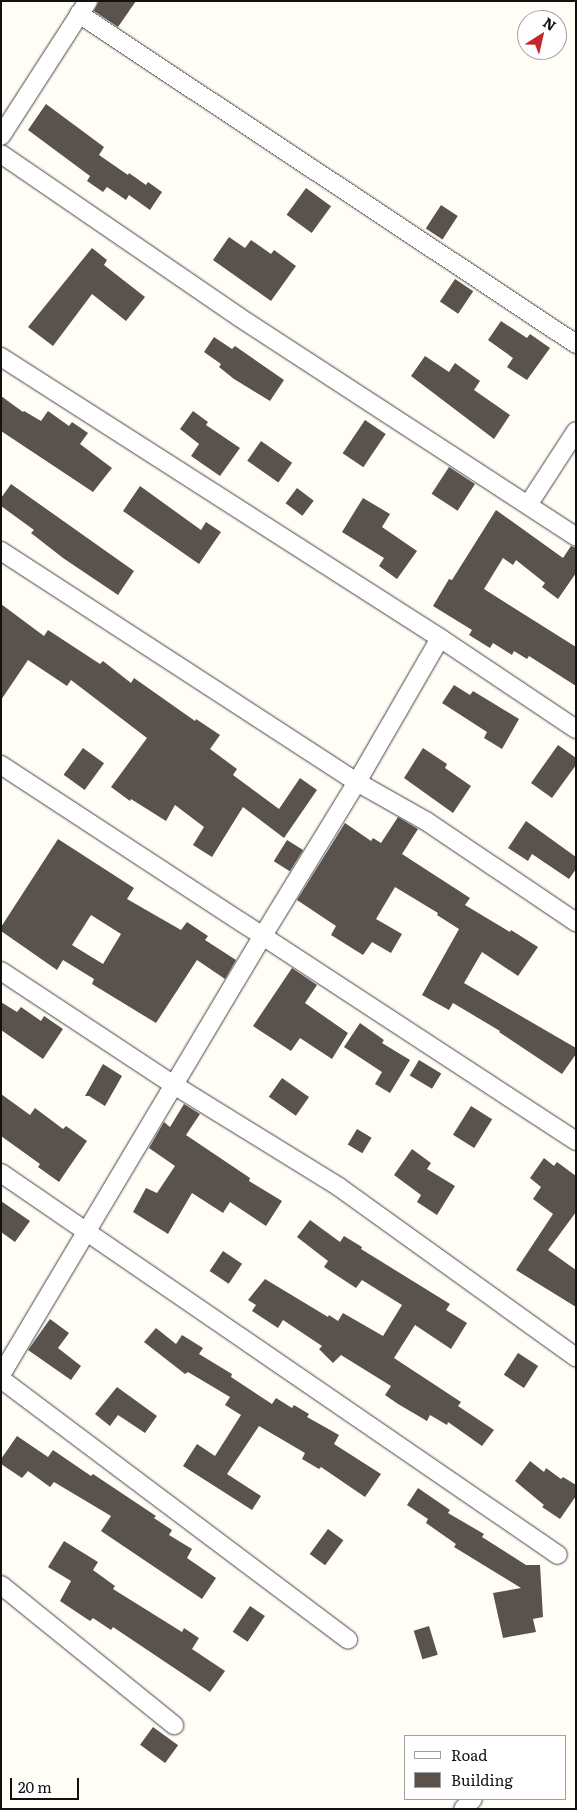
<!DOCTYPE html>
<html>
<head>
<meta charset="utf-8">
<style>
  body { margin:0 }
  #map { position:relative; width:577px; height:1810px; overflow:hidden; background:#fffdf5; font-family:Literata,serif }
  div>[style] { position:absolute }
  [style*='--x'] { left:calc(var(--x)*1px); top:calc(var(--y)*1px); width:calc(var(--w)*1px); rotate:calc(var(--a)*1deg) }
  .building>* { inset:0; background:#5a524d; transform-origin:0 0 }
  .roads { filter:drop-shadow(0 0 1px #444) drop-shadow(0 0 1px #444) }
  .minor>* { height:18px; margin:-9px; padding:0 9px; transform-origin:9px; border-radius:9px; background:#fff }
  span { translate:-50% -50%; white-space:nowrap; text-align:center; line-height:1.15; -webkit-text-stroke:5px #fff; paint-order:stroke }
  .frame { position:absolute; inset:0; border:2px solid #111; pointer-events:none }
  .legend { position:absolute; left:404px; top:1735px; width:162px; height:65px; box-sizing:border-box; background:#fff; border:1px solid #a0a0a0; margin:0; padding:6px 9px; list-style:none; font-size:15px; color:#111 }
  .legend li { display:flex; align-items:center; gap:10px; height:25px }
  .legend b { width:25px; border:1px solid #a0a0a0 }
  .north { position:absolute; left:517px; top:10px; width:50px; height:50px; box-sizing:border-box; background:#fff; border:1px solid #a0a0a0; border-radius:50%; rotate:35deg; font-size:14px; font-weight:700; line-height:20px; text-align:center; color:#111 }
  .north::after { content:''; display:block; margin:auto; width:18px; height:22px; background:#c4262e; clip-path:polygon(50% 0,100% 100%,50% 72%,0 100%) }
  .scale { position:absolute; left:10px; top:1778px; width:69px; height:22px; box-sizing:border-box; border:2px solid #111; border-top:0; padding-left:6px; font-size:15px; line-height:18px; white-space:nowrap; color:#111; -webkit-text-stroke:4px #fff; paint-order:stroke }
</style>
</head>
<body>
<div id="map">
  <div class="building">
    <div style="clip-path:polygon(99px 1px,136px 1px,118px 27px,94px 11px)"></div>
    <div style="clip-path:polygon(46px 104px,104px 147px,99px 155px,128px 175px,129px 173px,146px 185px,148px 182px,162px 192px,150px 210px,129px 195px,126px 200px,107px 187px,103px 192px,87px 181px,90px 176px,28px 130px)"></div>
    <div style="left:306px;top:188px;width:31px;height:33px;rotate:36deg"></div>
    <div style="left:441px;top:205px;width:20px;height:28px;rotate:33deg"></div>
    <div style="clip-path:polygon(229px 237px,245px 248px,251px 240px,271px 254px,274px 250px,296px 266px,271px 301px,213px 260px)"></div>
    <div style="clip-path:polygon(92px 248px,107px 260px,104px 265px,145px 297px,126px 321px,92px 294px,53px 346px,28px 327px)"></div>
    <div style="left:455px;top:279px;width:22px;height:27px;rotate:34deg"></div>
    <div style="clip-path:polygon(501px 321px,527px 338px,530px 334px,550px 348px,527px 380px,507px 367px,513px 358px,488px 340px)"></div>
    <div style="clip-path:polygon(214px 337px,232px 349px,235px 346px,284px 380px,270px 401px,234px 379px,219px 367px,221px 364px,204px 352px)"></div>
    <div style="clip-path:polygon(425px 356px,449px 372px,455px 363px,480px 381px,474px 390px,510px 415px,494px 439px,411px 376px)"></div>
    <div style="clip-path:polygon(1px 396px,23px 412px,24px 411px,41px 421px,48px 411px,69px 426px,72px 422px,88px 433px,80px 444px,112px 468px,93px 492px,1px 431px)"></div>
    <div style="clip-path:polygon(193px 411px,208px 422px,206px 425px,240px 448px,220px 476px,191px 456px,199px 444px,180px 429px)"></div>
    <div style="left:365px;top:420px;width:25px;height:40px;rotate:34deg"></div>
    <div style="left:261px;top:441px;width:38px;height:24px;rotate:35deg"></div>
    <div style="left:449px;top:467px;width:31px;height:32px;rotate:33deg"></div>
    <div style="clip-path:polygon(11px 484px,134px 571px,118px 595px,63px 558px,31px 533px,34px 530px,1px 506px,1px 498px)"></div>
    <div style="clip-path:polygon(140px 486px,201px 530px,206px 522px,221px 532px,199px 564px,123px 511px)"></div>
    <div style="left:297px;top:488px;width:21px;height:19px;rotate:37deg"></div>
    <div style="clip-path:polygon(363px 498px,390px 514px,382px 527px,417px 551px,397px 579px,379px 566px,384px 558px,342px 532px)"></div>
    <div style="clip-path:polygon(496px 510px,563px 558px,571px 546px,576px 548px,576px 573px,558px 599px,542px 587px,545px 583px,516px 560px,513px 565px,503px 558px,484px 589px,576px 647px,576px 686px,529px 656px,527px 659px,514px 651px,512px 655px,493px 643px,490px 648px,469px 635px,472px 630px,433px 606px,449px 579px,452px 580px)"></div>
    <div style="clip-path:polygon(1px 604px,44px 636px,48px 630px,100px 664px,103px 661px,131px 683px,134px 678px,195px 721px,196px 719px,220px 735px,210px 749px,237px 769px,233px 775px,279px 809px,300px 778px,317px 790px,284px 838px,243px 807px,212px 857px,193px 845px,204px 827px,175px 805px,166px 821px,131px 799px,130px 801px,111px 787px,147px 738px,71px 680px,67px 686px,28px 660px,1px 700px)"></div>
    <div style="clip-path:polygon(454px 685px,470px 695px,473px 691px,519px 719px,502px 749px,484px 738px,487px 732px,442px 703px)"></div>
    <div style="clip-path:polygon(558px 745px,576px 758px,576px 765px,552px 798px,531px 783px)"></div>
    <div style="left:83px;top:748px;width:26px;height:33px;rotate:36deg"></div>
    <div style="clip-path:polygon(423px 748px,447px 764px,445px 768px,471px 786px,453px 813px,404px 778px)"></div>
    <div style="clip-path:polygon(398px 817px,418px 829px,402px 854px,470px 898px,465px 905px,510px 932px,511px 930px,538px 947px,518px 976px,482px 952px,464px 983px,576px 1048px,576px 1054px,562px 1074px,499px 1032px,500px 1031px,453px 1003px,449px 1010px,422px 995px,459px 929px,437px 915px,438px 913px,395px 887px,376px 919px,402px 934px,391px 953px,372px 942px,363px 955px,331px 935px,336px 926px,297px 900px,345px 823px,371px 841px,373px 838px,381px 843px)"></div>
    <div style="clip-path:polygon(526px 821px,576px 857px,576px 869px,569px 879px,532px 854px,528px 861px,508px 848px)"></div>
    <div style="clip-path:polygon(evenodd,58px 839px,134px 888px,127px 899px,181px 930px,187px 922px,208px 936px,205px 940px,236px 960px,225px 979px,197px 960px,156px 1023px,92px 984px,94px 979px,63px 960px,57px 970px,1px 931px,1px 927px,58px 839px,91px 915px,121px 934px,103px 964px,72px 945px,91px 915px)"></div>
    <div style="left:287px;top:840px;width:19px;height:25px;rotate:32deg"></div>
    <div style="clip-path:polygon(292px 968px,317px 985px,305px 1003px,348px 1033px,332px 1059px,300px 1038px,291px 1051px,253px 1026px)"></div>
    <div style="clip-path:polygon(1px 1002px,17px 1012px,21px 1007px,41px 1021px,44px 1016px,63px 1029px,43px 1059px,1px 1030px)"></div>
    <div style="clip-path:polygon(360px 1023px,384px 1040px,382px 1043px,410px 1060px,390px 1093px,375px 1084px,382px 1072px,344px 1047px)"></div>
    <div style="left:419px;top:1060px;width:26px;height:18px;rotate:31deg"></div>
    <div style="clip-path:polygon(103px 1064px,122px 1076px,105px 1106px,89px 1096px,85px 1096px)"></div>
    <div style="left:282px;top:1078px;width:33px;height:23px;rotate:35deg"></div>
    <div style="clip-path:polygon(1px 1094px,30px 1115px,35px 1108px,63px 1129px,66px 1126px,87px 1141px,59px 1182px,38px 1167px,40px 1164px,1px 1136px)"></div>
    <div style="clip-path:polygon(184px 1104px,200px 1114px,186px 1135px,250px 1178px,249px 1181px,282px 1201px,266px 1226px,230px 1202px,223px 1213px,192px 1193px,168px 1234px,133px 1212px,146px 1188px,157px 1193px,175px 1166px,149px 1148px,164px 1122px,170px 1127px)"></div>
    <div style="left:471px;top:1106px;width:25px;height:34px;rotate:32deg"></div>
    <div style="left:357px;top:1129px;width:17px;height:18px;rotate:31deg"></div>
    <div style="clip-path:polygon(412px 1149px,431px 1163px,427px 1169px,455px 1186px,437px 1215px,417px 1202px,421px 1195px,394px 1175px)"></div>
    <div style="clip-path:polygon(544px 1158px,554px 1166px,557px 1162px,576px 1176px,576px 1212px,548px 1250px,576px 1270px,576px 1307px,516px 1270px,553px 1214px,533px 1199px,541px 1187px,530px 1178px)"></div>
    <div style="clip-path:polygon(1px 1201px,30px 1221px,15px 1242px,1px 1232px)"></div>
    <div style="clip-path:polygon(310px 1220px,340px 1242px,344px 1236px,362px 1247px,361px 1249px,450px 1304px,446px 1310px,467px 1323px,451px 1349px,415px 1325px,394px 1358px,461px 1402px,458px 1406px,494px 1430px,482px 1446px,448px 1422px,447px 1425px,430px 1415px,427px 1421px,398px 1404px,385px 1395px,391px 1386px,341px 1355px,333px 1363px,319px 1349px,322px 1346px,283px 1320px,278px 1328px,252px 1311px,256px 1305px,248px 1300px,265px 1279px,328px 1317px,329px 1315px,338px 1321px,343px 1313px,383px 1336px,402px 1305px,362px 1280px,356px 1288px,324px 1267px,328px 1261px,297px 1237px)"></div>
    <div style="left:223px;top:1251px;width:23px;height:24px;rotate:34deg"></div>
    <div style="clip-path:polygon(50px 1319px,69px 1333px,58px 1348px,81px 1366px,71px 1380px,28px 1350px)"></div>
    <div style="clip-path:polygon(156px 1328px,176px 1344px,182px 1335px,203px 1348px,199px 1354px,232px 1374px,231px 1377px,272px 1404px,276px 1398px,292px 1408px,294px 1405px,309px 1414px,307px 1417px,339px 1435px,334px 1444px,381px 1474px,365px 1497px,321px 1467px,319px 1469px,302px 1459px,305px 1453px,259px 1426px,227px 1474px,261px 1496px,252px 1510px,183px 1466px,197px 1444px,215px 1456px,241px 1415px,225px 1405px,230px 1397px,188px 1372px,185px 1374px,144px 1342px)"></div>
    <div style="left:518px;top:1353px;width:24px;height:26px;rotate:33deg"></div>
    <div style="clip-path:polygon(117px 1387px,157px 1416px,145px 1433px,118px 1415px,110px 1426px,95px 1414px)"></div>
    <div style="clip-path:polygon(17px 1436px,48px 1457px,53px 1450px,91px 1476px,93px 1474px,156px 1516px,154px 1518px,172px 1530px,169px 1535px,192px 1549px,187px 1558px,216px 1578px,202px 1599px,101px 1531px,111px 1516px,54px 1482px,50px 1487px,28px 1471px,22px 1478px,1px 1464px,1px 1459px)"></div>
    <div style="clip-path:polygon(530px 1461px,544px 1472px,546px 1468px,561px 1479px,563px 1477px,576px 1485px,576px 1496px,560px 1519px,542px 1507px,544px 1505px,515px 1481px)"></div>
    <div style="clip-path:polygon(418px 1488px,450px 1510px,448px 1513px,484px 1534px,482px 1537px,526px 1565px,540px 1565px,543px 1617px,533px 1619px,536px 1632px,503px 1638px,493px 1593px,521px 1588px,454px 1547px,456px 1544px,426px 1523px,428px 1519px,407px 1505px)"></div>
    <div style="left:328px;top:1529px;width:19px;height:31px;rotate:36deg"></div>
    <div style="clip-path:polygon(64px 1541px,98px 1562px,93px 1570px,115px 1586px,113px 1589px,182px 1632px,184px 1628px,199px 1638px,192px 1649px,225px 1671px,210px 1692px,113px 1627px,111px 1630px,93px 1618px,90px 1621px,60px 1601px,71px 1581px,48px 1567px)"></div>
    <div style="left:250px;top:1606px;width:18px;height:31px;rotate:34deg"></div>
    <div style="left:429px;top:1626px;width:30px;height:16px;rotate:73deg"></div>
    <div style="left:153px;top:1727px;width:31px;height:22px;rotate:36deg"></div>
  </div>
  <div class="roads">
    <div class="minor">
      <div style="--x:79;--y:14;--w:597;--a:33.58"></div>
      <div style="--x:1;--y:136;--w:161;--a:-57.2"></div>
      <div style="--x:1;--y:154;--w:288;--a:34.4"></div>
      <div style="--x:239;--y:317;--w:402;--a:33.1"></div>
      <div style="--x:1;--y:357;--w:521;--a:32.62"></div>
      <div style="--x:440;--y:638;--w:164;--a:33.8"></div>
      <div style="--x:528;--y:505;--w:88;--a:-57"></div>
      <div style="--x:1;--y:551;--w:424;--a:33"></div>
      <div style="--x:357;--y:782;--w:79;--a:29.5"></div>
      <div style="--x:426;--y:821;--w:181;--a:34"></div>
      <div style="--x:1;--y:765;--w:687;--a:33.18"></div>
      <div style="--x:1;--y:971;--w:207;--a:33.4"></div>
      <div style="--x:174;--y:1085;--w:194;--a:31.7"></div>
      <div style="--x:339;--y:1187;--w:292;--a:35.7"></div>
      <div style="--x:1;--y:1173;--w:675;--a:34.44"></div>
      <div style="--x:1;--y:1375;--w:510;--a:-59.21"></div>
      <div style="--x:262;--y:937;--w:182;--a:-58.5"></div>
      <div style="--x:357;--y:782;--w:166;--a:-60"></div>
      <div style="--x:1;--y:1379;--w:434;--a:36.9"></div>
      <div style="--x:1;--y:1585;--w:223;--a:39"></div>
      <div style="--x:463;--y:1809;--w:14;--a:-45"></div>
    </div>
  </div>
  <div class="frame"></div>
  <ul class="legend">
  <li><b style="height:6px;background:#fff"></b>Road</li>
  <li><b style="height:14px;background:#5a524d"></b>Building</li>
  </ul>
  <div class="north">N</div>
  <div class="scale">20 m</div>
</div>
</body>
</html>
